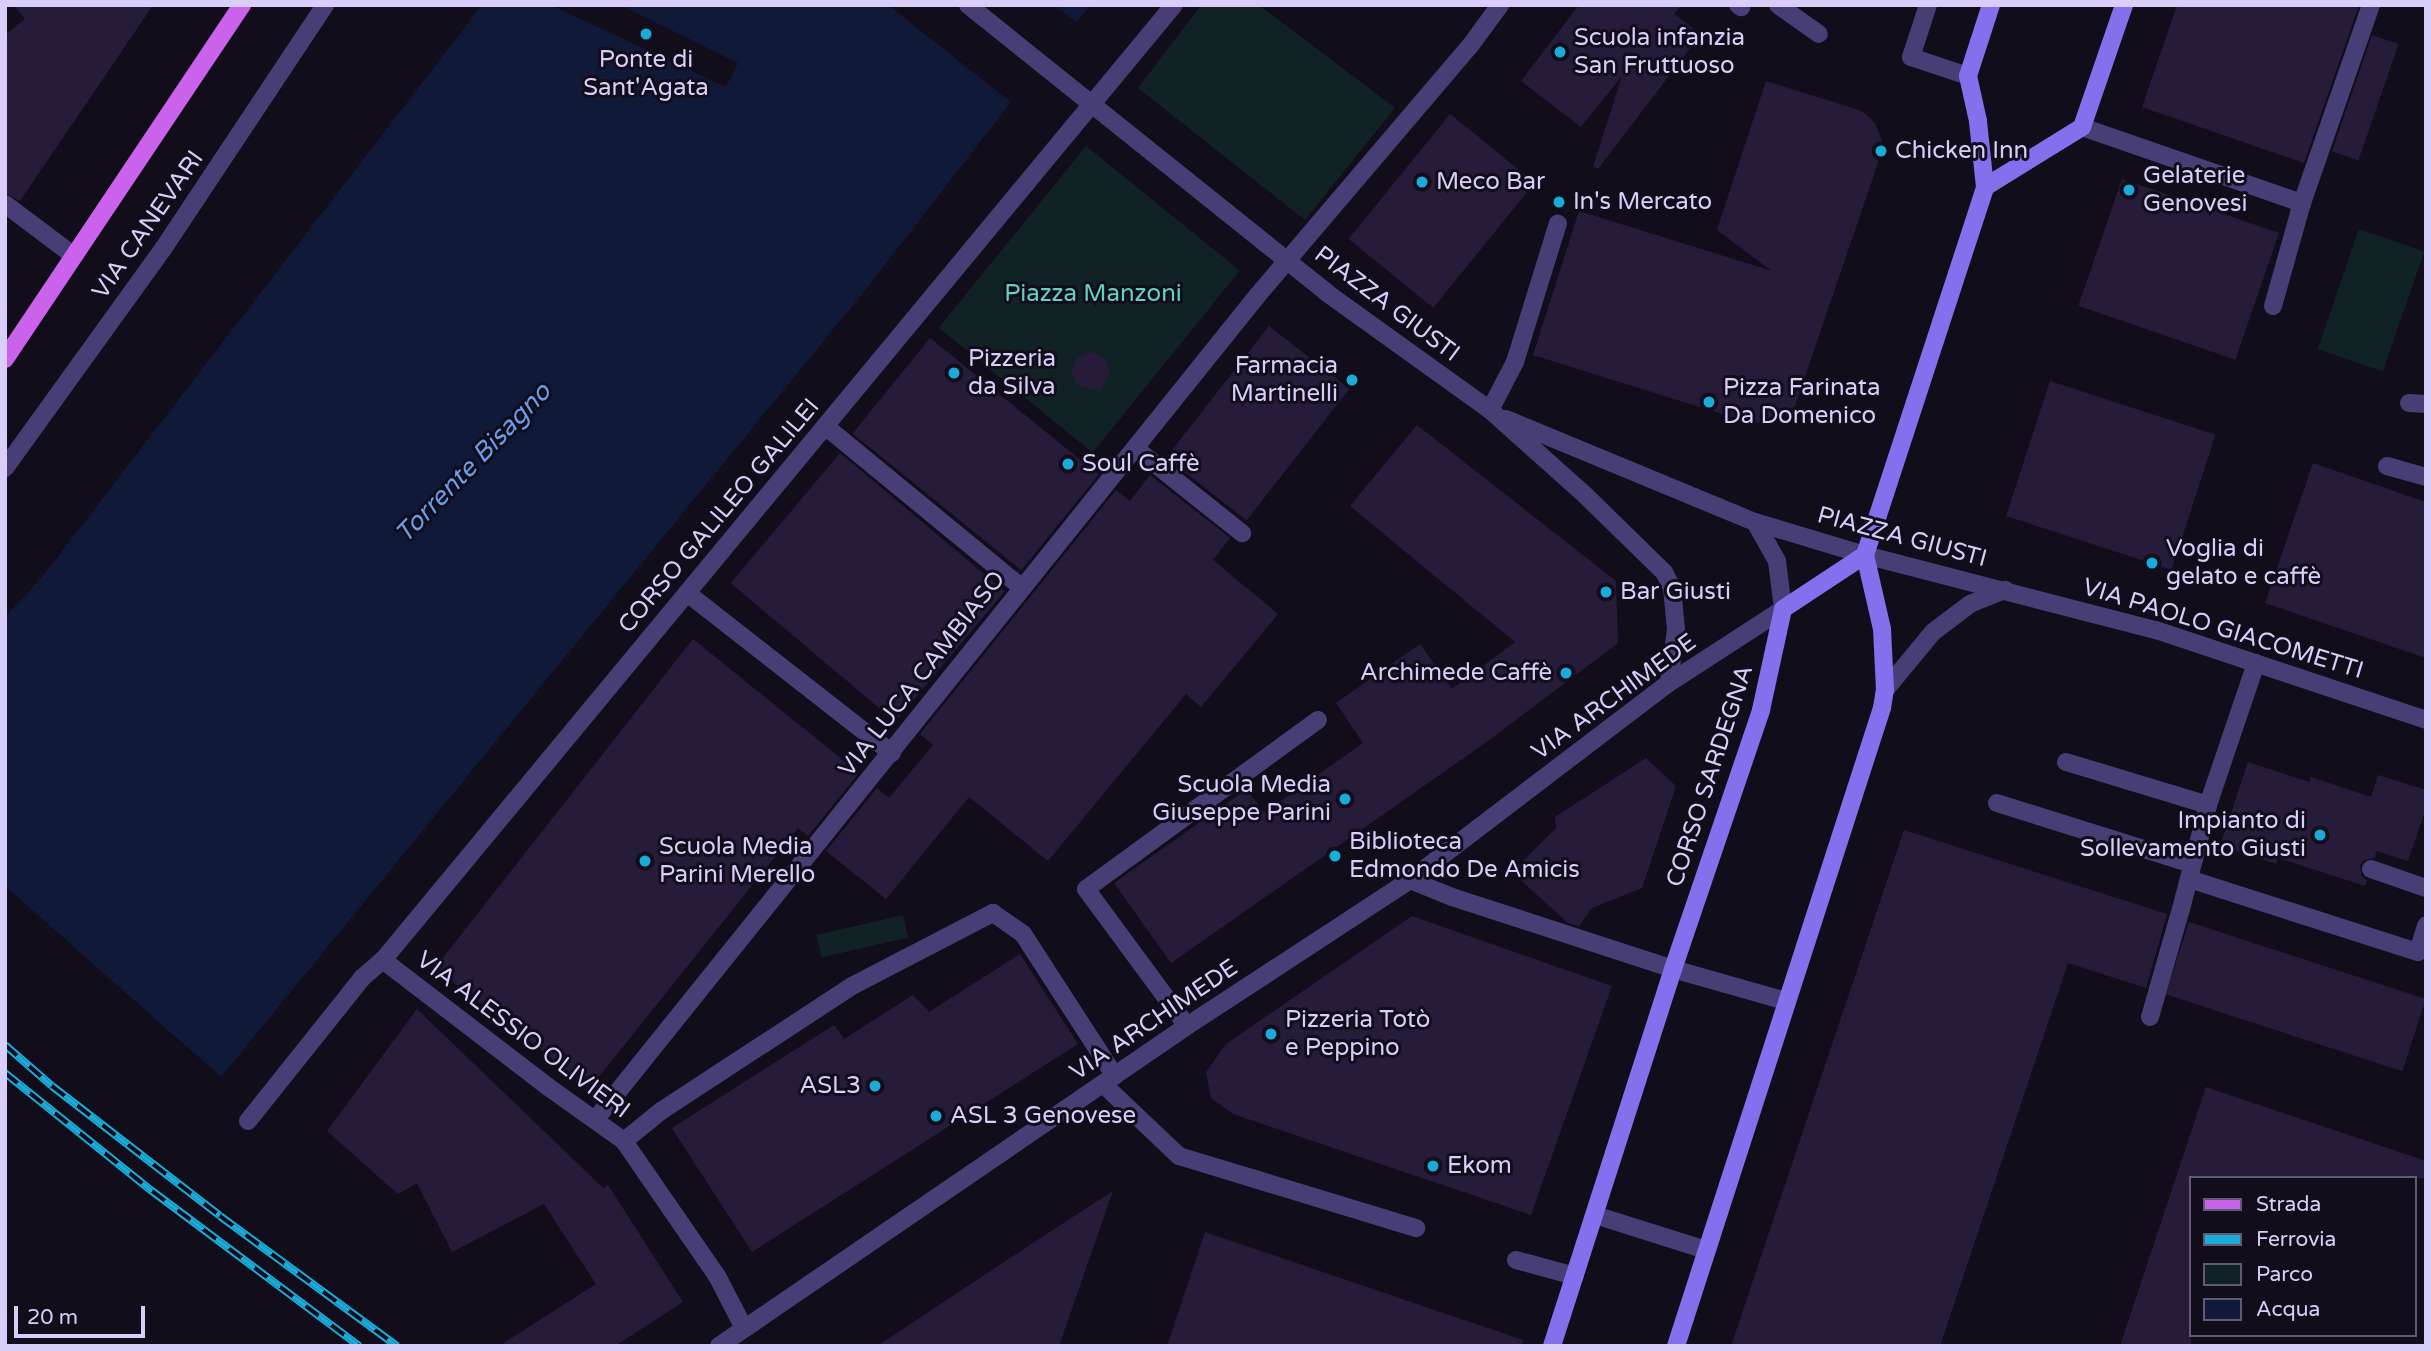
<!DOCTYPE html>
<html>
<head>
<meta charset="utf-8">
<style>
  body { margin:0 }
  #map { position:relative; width:2431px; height:1351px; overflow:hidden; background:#120d1b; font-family:"Varela Round",sans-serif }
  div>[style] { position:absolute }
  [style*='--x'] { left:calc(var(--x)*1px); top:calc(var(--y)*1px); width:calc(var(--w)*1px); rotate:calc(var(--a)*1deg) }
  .green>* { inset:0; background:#112224; transform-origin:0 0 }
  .water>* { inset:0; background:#101938 }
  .pier>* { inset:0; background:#120d1b }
  .building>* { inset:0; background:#261c3a; transform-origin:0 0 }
  .service>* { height:18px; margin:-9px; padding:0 9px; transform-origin:9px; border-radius:9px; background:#473e75 }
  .pedestrian>* { height:18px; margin:-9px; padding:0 9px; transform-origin:9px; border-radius:9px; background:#473e75 }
  .minor>* { height:18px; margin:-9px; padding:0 9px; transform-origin:9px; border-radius:9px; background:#473e75 }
  .tertiary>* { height:18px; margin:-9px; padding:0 9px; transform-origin:9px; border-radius:9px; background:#473e75 }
  .secondary>* { height:18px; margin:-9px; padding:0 9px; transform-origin:9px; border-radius:9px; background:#8470ed }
  .primary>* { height:18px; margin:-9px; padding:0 9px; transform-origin:9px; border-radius:9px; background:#cb62ec }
  .rail>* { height:8px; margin-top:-4px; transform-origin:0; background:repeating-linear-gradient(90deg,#120d1b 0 16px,#1babd8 0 32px); box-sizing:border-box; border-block:2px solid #1babd8 }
  .dots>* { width:19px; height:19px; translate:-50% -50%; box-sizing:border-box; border:4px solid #120d1b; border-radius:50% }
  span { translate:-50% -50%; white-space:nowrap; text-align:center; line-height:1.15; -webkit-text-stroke:6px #120d1b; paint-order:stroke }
  .poi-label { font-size:24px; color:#d8cef9 }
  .left { translate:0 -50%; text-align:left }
  .right { translate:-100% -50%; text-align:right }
  .street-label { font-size:24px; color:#d8cef9 }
  .park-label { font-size:24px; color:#64cfc3 }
  .water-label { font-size:26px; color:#689dec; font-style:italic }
  .frame { position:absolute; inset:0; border:7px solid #d8cef9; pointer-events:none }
  .legend { position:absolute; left:2189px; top:1176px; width:228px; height:161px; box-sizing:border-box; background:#120d1b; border:2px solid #615a74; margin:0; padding:9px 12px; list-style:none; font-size:21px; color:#d8cef9 }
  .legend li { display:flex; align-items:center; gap:14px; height:35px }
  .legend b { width:35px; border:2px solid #615a74 }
  .scale { position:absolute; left:14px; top:1306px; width:131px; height:32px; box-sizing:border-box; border:4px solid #d8cef9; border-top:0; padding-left:9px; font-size:21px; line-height:24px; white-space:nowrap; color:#d8cef9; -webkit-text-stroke:5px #120d1b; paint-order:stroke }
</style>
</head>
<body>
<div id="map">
  <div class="green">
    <div style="clip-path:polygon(1201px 5px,1259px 5px,1395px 108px,1305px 220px,1138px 88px)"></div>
    <div style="left:1086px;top:146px;width:198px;height:234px;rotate:39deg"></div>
    <div style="left:2359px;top:229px;width:69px;height:127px;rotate:19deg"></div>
    <div style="left:903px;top:915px;width:23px;height:89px;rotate:77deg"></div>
  </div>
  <div class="water">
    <div style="clip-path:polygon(482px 5px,1091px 5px,1011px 102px,867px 288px,221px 1077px,5px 886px,5px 617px,43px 576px)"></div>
  </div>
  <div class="pier">
    <div style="clip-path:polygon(551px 5px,620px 5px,738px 63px,726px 87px)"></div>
    <div style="clip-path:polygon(888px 5px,1055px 5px,1077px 23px,1011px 102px)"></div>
    <div style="clip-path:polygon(122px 993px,221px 1077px,218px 1080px)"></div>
  </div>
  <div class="building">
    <div style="clip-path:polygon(13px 5px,153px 5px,20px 201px,5px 193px,5px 35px,25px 19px)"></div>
    <div style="clip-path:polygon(1579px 5px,1682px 5px,1674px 14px,1701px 34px,1598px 169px,1593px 167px,1622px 76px,1581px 127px,1521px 81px)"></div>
    <div style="clip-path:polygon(2177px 5px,2359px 5px,2304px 163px,2142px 107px)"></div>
    <div style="left:2372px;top:35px;width:28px;height:123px;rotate:19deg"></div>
    <div style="clip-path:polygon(1766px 81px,1862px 111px,1875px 123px,1882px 141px,1881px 154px,1795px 406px,1761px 423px,1738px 419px,1533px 355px,1579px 211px,1772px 271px,1717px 230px)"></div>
    <div style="left:1450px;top:114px;width:109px;height:161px;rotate:39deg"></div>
    <div style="left:2122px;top:179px;width:166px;height:134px;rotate:19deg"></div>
    <div style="left:1269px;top:326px;width:102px;height:167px;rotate:38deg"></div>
    <div style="left:930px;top:338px;width:217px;height:123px;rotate:39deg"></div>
    <div style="clip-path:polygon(1090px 352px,1104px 358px,1110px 371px,1101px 392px,1077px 385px,1071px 371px,1077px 358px)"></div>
    <div style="left:2050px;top:381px;width:174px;height:142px;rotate:18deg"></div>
    <div style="clip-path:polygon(1417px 425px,1616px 581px,1618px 643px,1488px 741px,1171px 963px,1114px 883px,1247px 789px,1264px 813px,1363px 743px,1336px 703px,1420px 644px,1452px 689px,1515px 642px,1350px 506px)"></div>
    <div style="left:840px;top:453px;width:215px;height:170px;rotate:40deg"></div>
    <div style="clip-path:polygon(2313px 463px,2426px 502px,2426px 658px,2265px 603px)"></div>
    <div style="clip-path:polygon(1150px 475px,1230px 538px,1213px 560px,1278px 614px,1201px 707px,1186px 694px,1048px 861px,969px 797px,886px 899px,826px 851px,877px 788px,889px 798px,933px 745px,920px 734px,1116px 490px,1130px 501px)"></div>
    <div style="clip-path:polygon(693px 639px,859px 773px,808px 836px,798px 828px,590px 1088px,435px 968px)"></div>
    <div style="clip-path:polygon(1646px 758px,1676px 786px,1642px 888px,1592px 908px,1579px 926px,1568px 923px,1512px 872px,1556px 828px,1555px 817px)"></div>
    <div style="clip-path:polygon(2248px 762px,2309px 782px,2311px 777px,2371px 797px,2378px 775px,2426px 790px,2426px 808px,2408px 861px,2377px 851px,2374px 858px,2364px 860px,2360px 866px,2362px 876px,2367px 880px,2365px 886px,2278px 858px,2276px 864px,2220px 846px)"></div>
    <div style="clip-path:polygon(1904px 830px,2167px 914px,2146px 988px,2068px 963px,1940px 1346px,1731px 1346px)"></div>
    <div style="clip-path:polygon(1412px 916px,1612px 986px,1531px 1215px,1233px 1114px,1211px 1098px,1206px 1072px,1226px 1044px)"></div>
    <div style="left:2189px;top:922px;width:249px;height:76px;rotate:18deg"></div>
    <div style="clip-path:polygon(1020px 954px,1078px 1044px,752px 1252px,672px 1128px,834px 1025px,844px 1039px,913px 995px,929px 1012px)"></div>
    <div style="clip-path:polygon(417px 1009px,603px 1188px,608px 1185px,683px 1302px,615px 1346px,499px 1346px,596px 1284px,544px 1204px,452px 1252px,417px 1183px,398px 1194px,327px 1131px)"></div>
    <div style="clip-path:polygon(2206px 1087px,2426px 1161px,2426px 1178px,2191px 1178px,2191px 1346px,2120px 1346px)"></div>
    <div style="clip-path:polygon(1113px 1191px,1059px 1346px,877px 1346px,1048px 1233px)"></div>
    <div style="clip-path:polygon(1205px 1232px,1523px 1340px,1522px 1346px,1167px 1346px)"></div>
  </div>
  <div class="service">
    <div style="--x:1778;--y:5;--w:50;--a:35.3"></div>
    <div style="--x:1470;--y:46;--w:51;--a:-53.8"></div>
    <div style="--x:2082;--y:127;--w:233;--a:19.1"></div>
    <div style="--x:2302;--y:203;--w:210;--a:-70.8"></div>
    <div style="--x:2273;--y:306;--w:107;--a:-74.3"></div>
    <div style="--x:1490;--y:410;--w:54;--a:-62.5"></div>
    <div style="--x:1515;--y:362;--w:145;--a:-72.8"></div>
    <div style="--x:825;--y:426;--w:255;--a:39.4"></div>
    <div style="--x:1135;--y:448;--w:137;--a:38.5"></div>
    <div style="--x:2387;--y:466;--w:41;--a:15.8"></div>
    <div style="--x:2066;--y:762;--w:148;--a:16.8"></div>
    <div style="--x:1997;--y:803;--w:204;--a:17.4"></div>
    <div style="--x:2371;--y:869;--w:58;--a:19.1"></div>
    <div style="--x:2150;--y:1017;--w:112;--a:-74"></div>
    <div style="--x:1187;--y:1026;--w:170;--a:-126.4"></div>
    <div style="--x:1086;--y:889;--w:287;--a:-36.1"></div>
    <div style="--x:1103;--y:1084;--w:105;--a:43.5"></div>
    <div style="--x:1179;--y:1156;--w:248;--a:16.9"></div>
    <div style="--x:248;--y:1121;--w:183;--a:-51.4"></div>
    <div style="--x:362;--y:978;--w:28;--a:-41"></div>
    <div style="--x:624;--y:1141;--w:48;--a:-39"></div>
    <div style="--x:661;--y:1111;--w:228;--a:-33.2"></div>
    <div style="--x:852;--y:986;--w:159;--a:-27.4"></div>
    <div style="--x:993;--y:913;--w:37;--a:35"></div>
    <div style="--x:1023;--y:934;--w:169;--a:57.1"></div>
    <div style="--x:1516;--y:1260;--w:61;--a:15.2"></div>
  </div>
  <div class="pedestrian">
    <div style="--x:5;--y:204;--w:86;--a:37"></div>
  </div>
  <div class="minor">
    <div style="--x:1738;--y:5;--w:4;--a:34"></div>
    <div style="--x:1928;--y:5;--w:55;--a:108.1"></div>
    <div style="--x:1911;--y:57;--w:60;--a:18.4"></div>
    <div style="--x:2409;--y:403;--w:17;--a:3"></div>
    <div style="--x:687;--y:593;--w:260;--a:38"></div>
    <div style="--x:2189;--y:879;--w:240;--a:17.7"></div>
    <div style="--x:2418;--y:952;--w:28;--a:-73"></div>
    <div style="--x:1410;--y:880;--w:45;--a:22"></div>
    <div style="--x:1452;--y:897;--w:232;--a:18"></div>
    <div style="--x:2181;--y:909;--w:107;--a:-75.4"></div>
    <div style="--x:2208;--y:805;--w:150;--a:-71.3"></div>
    <div style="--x:595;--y:1120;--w:1057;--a:-51.22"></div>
    <div style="--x:1257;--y:296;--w:328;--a:-49.6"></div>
    <div style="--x:744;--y:1328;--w:59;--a:-117.4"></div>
    <div style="--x:717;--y:1276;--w:164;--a:-124.6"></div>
    <div style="--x:624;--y:1141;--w:95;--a:-144.5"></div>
    <div style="--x:547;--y:1086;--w:207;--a:-142.5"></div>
    <div style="--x:383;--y:960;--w:1240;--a:-50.37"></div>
  </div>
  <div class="tertiary">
    <div style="--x:968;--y:5;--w:460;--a:38.7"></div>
    <div style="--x:1327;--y:293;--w:201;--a:35.7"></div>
    <div style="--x:1490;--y:410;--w:127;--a:41.8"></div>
    <div style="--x:1585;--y:495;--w:110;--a:44.3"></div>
    <div style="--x:1664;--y:572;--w:18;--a:63"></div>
    <div style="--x:1672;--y:588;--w:41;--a:84.4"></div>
    <div style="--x:1676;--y:629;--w:54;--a:97.4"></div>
    <div style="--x:1506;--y:419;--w:269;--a:22.5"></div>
    <div style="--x:1755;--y:522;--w:115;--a:16.7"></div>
    <div style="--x:1865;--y:555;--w:301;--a:14.5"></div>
    <div style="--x:2156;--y:630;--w:285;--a:18.4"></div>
    <div style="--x:5;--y:468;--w:270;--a:-54.2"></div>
    <div style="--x:163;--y:249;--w:293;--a:-56.4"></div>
    <div style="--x:1885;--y:690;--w:75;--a:-50.4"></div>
    <div style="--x:1933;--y:632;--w:46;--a:-37.1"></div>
    <div style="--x:1970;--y:604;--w:38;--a:-22"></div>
    <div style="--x:1673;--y:969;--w:117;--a:15.8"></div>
    <div style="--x:1595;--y:1215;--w:116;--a:17.5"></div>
    <div style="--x:719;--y:1346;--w:567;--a:-34.36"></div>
    <div style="--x:1187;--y:1026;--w:267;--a:-33.2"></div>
    <div style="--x:1410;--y:880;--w:325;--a:-37.3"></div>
    <div style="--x:1669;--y:683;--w:136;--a:-33"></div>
    <div style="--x:1783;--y:609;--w:48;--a:-97.1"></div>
    <div style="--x:1777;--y:561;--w:45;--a:-119.4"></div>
  </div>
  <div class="secondary">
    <div style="--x:1985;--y:187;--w:114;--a:-31.7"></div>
    <div style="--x:2082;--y:127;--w:129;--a:-71"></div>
    <div style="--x:1552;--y:1346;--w:396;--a:-72.2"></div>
    <div style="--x:1673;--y:969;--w:274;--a:-71.2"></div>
    <div style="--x:1761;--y:710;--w:103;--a:-77.7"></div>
    <div style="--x:1783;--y:609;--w:98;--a:-33.4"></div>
    <div style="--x:1676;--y:1346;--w:670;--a:-72.11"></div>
    <div style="--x:1882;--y:708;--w:18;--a:-81"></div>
    <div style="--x:1885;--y:690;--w:61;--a:-92.8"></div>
    <div style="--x:1882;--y:629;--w:76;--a:-102.9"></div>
    <div style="--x:1865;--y:555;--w:387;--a:-71.9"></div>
    <div style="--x:1985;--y:187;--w:66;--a:-96.1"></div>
    <div style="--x:1978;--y:121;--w:46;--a:-102.5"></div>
    <div style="--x:1968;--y:76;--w:75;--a:-72.1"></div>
  </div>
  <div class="primary">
    <div style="--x:5;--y:359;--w:426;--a:-56.2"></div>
  </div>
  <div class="rail">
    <div style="--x:5;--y:1045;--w:62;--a:41.1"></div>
    <div style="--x:52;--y:1086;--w:212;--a:37.7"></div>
    <div style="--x:220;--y:1216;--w:220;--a:36.3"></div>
    <div style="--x:5;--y:1073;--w:189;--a:38.8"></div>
    <div style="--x:152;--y:1191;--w:259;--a:36.8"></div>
  </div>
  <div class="dots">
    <div style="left:646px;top:34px;background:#1babd8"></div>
    <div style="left:1560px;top:52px;background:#1babd8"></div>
    <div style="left:1881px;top:151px;background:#1babd8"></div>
    <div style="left:1422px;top:182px;background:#1babd8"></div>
    <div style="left:2129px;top:190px;background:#1babd8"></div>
    <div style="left:1559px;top:202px;background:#1babd8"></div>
    <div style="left:954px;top:373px;background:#1babd8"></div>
    <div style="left:1352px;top:380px;background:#1babd8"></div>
    <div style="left:1709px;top:402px;background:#1babd8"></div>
    <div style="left:1068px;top:464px;background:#1babd8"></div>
    <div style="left:2152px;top:563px;background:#1babd8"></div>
    <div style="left:1606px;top:592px;background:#1babd8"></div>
    <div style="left:1566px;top:673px;background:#1babd8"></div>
    <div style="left:1345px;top:799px;background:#1babd8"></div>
    <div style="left:2320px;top:835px;background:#1babd8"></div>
    <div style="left:1335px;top:856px;background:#1babd8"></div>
    <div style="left:645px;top:861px;background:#1babd8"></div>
    <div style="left:1271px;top:1034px;background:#1babd8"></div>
    <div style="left:875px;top:1086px;background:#1babd8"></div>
    <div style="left:936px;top:1116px;background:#1babd8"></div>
    <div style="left:1433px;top:1166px;background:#1babd8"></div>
  </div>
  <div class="poi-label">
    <span class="left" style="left:1574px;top:52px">Scuola infanzia<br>San Fruttuoso</span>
    <span style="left:646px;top:74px">Ponte di<br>Sant'Agata</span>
    <span class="left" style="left:1895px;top:151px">Chicken Inn</span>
    <span class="left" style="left:2143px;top:190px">Gelaterie<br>Genovesi</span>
    <span class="left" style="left:1436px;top:182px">Meco Bar</span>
    <span class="left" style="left:1573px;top:202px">In's Mercato</span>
    <span class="left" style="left:968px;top:373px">Pizzeria<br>da Silva</span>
    <span class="right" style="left:1338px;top:380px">Farmacia<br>Martinelli</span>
    <span class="left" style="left:1723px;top:402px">Pizza Farinata<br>Da Domenico</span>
    <span class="left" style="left:1082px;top:464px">Soul Caffè</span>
    <span class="left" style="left:2166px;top:563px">Voglia di<br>gelato e caffè</span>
    <span class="left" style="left:1620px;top:592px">Bar Giusti</span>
    <span class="right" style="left:1552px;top:673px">Archimede Caffè</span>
    <span class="right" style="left:1331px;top:799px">Scuola Media<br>Giuseppe Parini</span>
    <span class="right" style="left:2306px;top:835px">Impianto di<br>Sollevamento Giusti</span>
    <span class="left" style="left:1349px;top:856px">Biblioteca<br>Edmondo De Amicis</span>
    <span class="left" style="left:659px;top:861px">Scuola Media<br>Parini Merello</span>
    <span class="left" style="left:1285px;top:1034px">Pizzeria Totò<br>e Peppino</span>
    <span class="right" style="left:861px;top:1086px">ASL3</span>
    <span class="left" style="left:950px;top:1116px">ASL 3 Genovese</span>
    <span class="left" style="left:1447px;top:1166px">Ekom</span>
  </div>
  <div class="street-label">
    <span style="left:148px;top:225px;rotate:-55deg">VIA CANEVARI</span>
    <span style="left:1387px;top:304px;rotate:37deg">PIAZZA GIUSTI</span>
    <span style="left:719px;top:516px;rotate:-50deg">CORSO GALILEO GALILEI</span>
    <span style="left:1902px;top:537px;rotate:15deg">PIAZZA GIUSTI</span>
    <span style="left:2223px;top:629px;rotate:17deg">VIA PAOLO GIACOMETTI</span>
    <span style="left:922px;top:674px;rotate:-52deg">VIA LUCA CAMBIASO</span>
    <span style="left:1614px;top:697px;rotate:-36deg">VIA ARCHIMEDE</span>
    <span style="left:1710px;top:776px;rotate:-72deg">CORSO SARDEGNA</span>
    <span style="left:1154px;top:1020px;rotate:-34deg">VIA ARCHIMEDE</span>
    <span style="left:523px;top:1035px;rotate:37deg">VIA ALESSIO OLIVIERI</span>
  </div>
  <div class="park-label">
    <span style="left:1093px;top:294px">Piazza Manzoni</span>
  </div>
  <div class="water-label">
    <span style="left:473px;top:463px;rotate:-46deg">Torrente Bisagno</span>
  </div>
  <div class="frame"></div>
  <ul class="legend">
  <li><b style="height:9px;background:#cb62ec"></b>Strada</li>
  <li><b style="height:9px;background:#1babd8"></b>Ferrovia</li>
  <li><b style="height:19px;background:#112224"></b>Parco</li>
  <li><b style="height:19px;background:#101938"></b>Acqua</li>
  </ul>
  <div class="scale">20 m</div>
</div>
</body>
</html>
